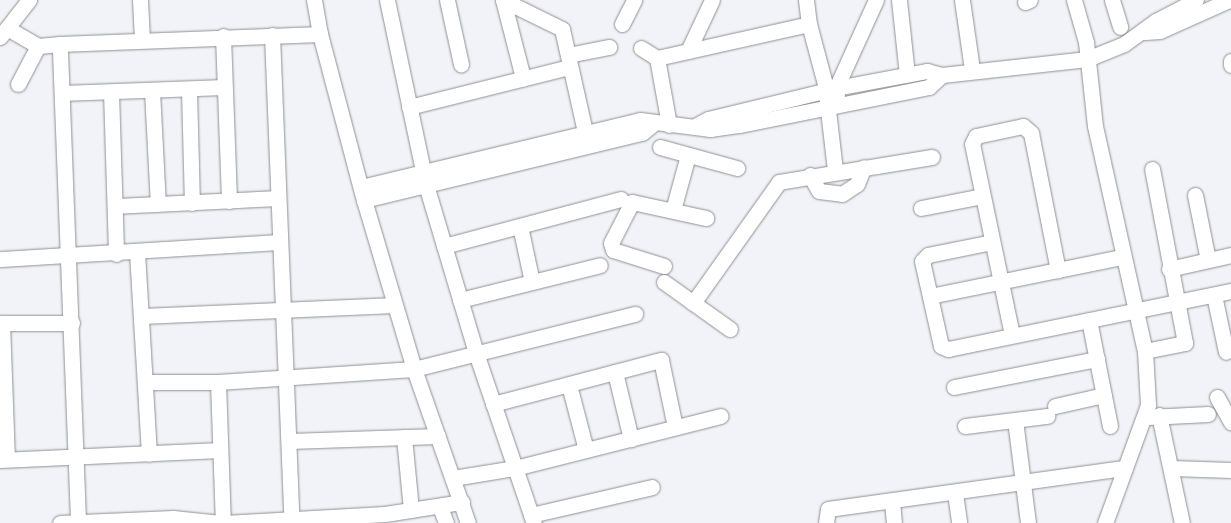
<!DOCTYPE html>
<html>
<head>
<meta charset="utf-8">
<style>
  body { margin:0 }
  #map { position:relative; width:1231px; height:523px; overflow:hidden; background:#f1f3f8; font-family:"DejaVu Sans",sans-serif }
  div>[style] { position:absolute }
  [style*='--x'] { left:calc(var(--x)*1px); top:calc(var(--y)*1px); width:calc(var(--w)*1px); rotate:calc(var(--a)*1deg) }
  .roads { filter:drop-shadow(0 0 1px #8e9094) drop-shadow(0 0 1px #8e9094) }
  .minor>* { height:15px; margin:-7.5px; padding:0 7.5px; transform-origin:7.5px; border-radius:7.5px; background:#fff }
  span { translate:-50% -50%; white-space:nowrap; text-align:center; line-height:1.15; -webkit-text-stroke:4px #fff; paint-order:stroke }
</style>
</head>
<body>
<div id="map">
  <div class="roads">
    <div class="minor">
      <div style="--x:140;--y:0;--w:40;--a:87.1"></div>
      <div style="--x:314;--y:0;--w:35;--a:80"></div>
      <div style="--x:320;--y:34;--w:172;--a:75.2"></div>
      <div style="--x:364;--y:200;--w:176;--a:73.5"></div>
      <div style="--x:414;--y:369;--w:163;--a:70.7"></div>
      <div style="--x:387;--y:0;--w:189;--a:78.1"></div>
      <div style="--x:426;--y:185;--w:178;--a:73.4"></div>
      <div style="--x:477;--y:356;--w:176;--a:71.2"></div>
      <div style="--x:447;--y:0;--w:66;--a:77.7"></div>
      <div style="--x:503;--y:0;--w:66;--a:26.2"></div>
      <div style="--x:562;--y:29;--w:106;--a:77.4"></div>
      <div style="--x:503;--y:0;--w:81;--a:75.6"></div>
      <div style="--x:806;--y:0;--w:24;--a:83"></div>
      <div style="--x:809;--y:24;--w:62;--a:75.1"></div>
      <div style="--x:825;--y:84;--w:88;--a:83.4"></div>
      <div style="--x:899;--y:0;--w:75;--a:83.9"></div>
      <div style="--x:962;--y:0;--w:70;--a:81.8"></div>
      <div style="--x:1074;--y:0;--w:44;--a:74.1"></div>
      <div style="--x:1086;--y:42;--w:84;--a:83.9"></div>
      <div style="--x:1095;--y:126;--w:230;--a:77.5"></div>
      <div style="--x:1145;--y:351;--w:54;--a:86.8"></div>
      <div style="--x:1148;--y:405;--w:126;--a:110"></div>
      <div style="--x:1112;--y:0;--w:28;--a:73"></div>
      <div style="--x:1025;--y:2;--w:5;--a:-22"></div>
      <div style="--x:622;--y:24;--w:27;--a:-63"></div>
      <div style="--x:7;--y:28;--w:36;--a:-52"></div>
      <div style="--x:1145;--y:32;--w:15;--a:-4"></div>
      <div style="--x:1160;--y:31;--w:76;--a:-24.2"></div>
      <div style="--x:272;--y:35;--w:482;--a:87.7"></div>
      <div style="--x:223;--y:36;--w:165;--a:87.9"></div>
      <div style="--x:0;--y:37;--w:11;--a:-52"></div>
      <div style="--x:7;--y:28;--w:36;--a:30"></div>
      <div style="--x:38;--y:46;--w:22;--a:-5"></div>
      <div style="--x:641;--y:48;--w:19;--a:32"></div>
      <div style="--x:657;--y:58;--w:68;--a:79.8"></div>
      <div style="--x:688;--y:51;--w:56;--a:-64.8"></div>
      <div style="--x:568;--y:55;--w:42;--a:-11"></div>
      <div style="--x:657;--y:58;--w:156;--a:-12.6"></div>
      <div style="--x:1231;--y:61;--w:4;--a:90"></div>
      <div style="--x:18;--y:84;--w:43;--a:-62.2"></div>
      <div style="--x:189;--y:90;--w:113;--a:88.5"></div>
      <div style="--x:152;--y:91;--w:113;--a:87"></div>
      <div style="--x:111;--y:92;--w:162;--a:88.2"></div>
      <div style="--x:62;--y:93;--w:162;--a:-2.1"></div>
      <div style="--x:837;--y:95;--w:7;--a:-98"></div>
      <div style="--x:836;--y:88;--w:97;--a:-65.6"></div>
      <div style="--x:409;--y:107;--w:166;--a:-14"></div>
      <div style="--x:695;--y:126;--w:15;--a:-28"></div>
      <div style="--x:708;--y:119;--w:132;--a:-13.6"></div>
      <div style="--x:836;--y:88;--w:93;--a:-10.6"></div>
      <div style="--x:927;--y:71;--w:16;--a:15"></div>
      <div style="--x:942;--y:75;--w:146;--a:-6.3"></div>
      <div style="--x:1087;--y:59;--w:40;--a:-22"></div>
      <div style="--x:1124;--y:44;--w:39;--a:-36"></div>
      <div style="--x:1156;--y:21;--w:45;--a:-27.7"></div>
      <div style="--x:660;--y:147;--w:80;--a:15.3"></div>
      <div style="--x:810;--y:175;--w:18;--a:61"></div>
      <div style="--x:819;--y:191;--w:23;--a:7"></div>
      <div style="--x:842;--y:194;--w:18;--a:-34"></div>
      <div style="--x:857;--y:184;--w:18;--a:-68"></div>
      <div style="--x:361;--y:187;--w:287;--a:-13.5"></div>
      <div style="--x:640;--y:120;--w:71;--a:7.3"></div>
      <div style="--x:710;--y:129;--w:30;--a:-8"></div>
      <div style="--x:740;--y:125;--w:193;--a:-11.4"></div>
      <div style="--x:929;--y:87;--w:18;--a:-43"></div>
      <div style="--x:1195;--y:195;--w:66;--a:78.7"></div>
      <div style="--x:364;--y:200;--w:286;--a:-13.6"></div>
      <div style="--x:642;--y:133;--w:14;--a:-39"></div>
      <div style="--x:115;--y:206;--w:161;--a:-2.8"></div>
      <div style="--x:921;--y:208;--w:62;--a:-11.1"></div>
      <div style="--x:673;--y:210;--w:57;--a:-74.7"></div>
      <div style="--x:520;--y:226;--w:57;--a:77.9"></div>
      <div style="--x:992;--y:242;--w:65;--a:168.5"></div>
      <div style="--x:928;--y:255;--w:8;--a:135"></div>
      <div style="--x:922;--y:261;--w:87;--a:77.4"></div>
      <div style="--x:941;--y:346;--w:8;--a:23"></div>
      <div style="--x:948;--y:349;--w:289;--a:-11.6"></div>
      <div style="--x:444;--y:246;--w:183;--a:-14.9"></div>
      <div style="--x:137;--y:252;--w:202;--a:86.6"></div>
      <div style="--x:0;--y:259;--w:280;--a:-3.5"></div>
      <div style="--x:664;--y:266;--w:53;--a:-162.6"></div>
      <div style="--x:613;--y:250;--w:7;--a:-106"></div>
      <div style="--x:611;--y:243;--w:46;--a:-62.9"></div>
      <div style="--x:632;--y:202;--w:76;--a:12.2"></div>
      <div style="--x:1169;--y:269;--w:64;--a:-12.7"></div>
      <div style="--x:664;--y:282;--w:81;--a:35.5"></div>
      <div style="--x:1214;--y:295;--w:58;--a:78.1"></div>
      <div style="--x:930;--y:296;--w:196;--a:-11.5"></div>
      <div style="--x:460;--y:300;--w:144;--a:-14"></div>
      <div style="--x:693;--y:303;--w:148;--a:-54.6"></div>
      <div style="--x:779;--y:182;--w:155;--a:-9.3"></div>
      <div style="--x:142;--y:316;--w:253;--a:-2.5"></div>
      <div style="--x:1089;--y:320;--w:108;--a:78.8"></div>
      <div style="--x:0;--y:323;--w:72;--a:0"></div>
      <div style="--x:2;--y:323;--w:136;--a:87.9"></div>
      <div style="--x:1012;--y:335;--w:195;--a:-101.8"></div>
      <div style="--x:972;--y:144;--w:9;--a:-63"></div>
      <div style="--x:976;--y:136;--w:48;--a:-12"></div>
      <div style="--x:1023;--y:126;--w:11;--a:41"></div>
      <div style="--x:1031;--y:133;--w:140;--a:78.9"></div>
      <div style="--x:1145;--y:351;--w:41;--a:-11.3"></div>
      <div style="--x:1185;--y:343;--w:177;--a:-100.7"></div>
      <div style="--x:615;--y:372;--w:69;--a:76.6"></div>
      <div style="--x:147;--y:382;--w:71;--a:0"></div>
      <div style="--x:218;--y:382;--w:196;--a:-3.8"></div>
      <div style="--x:414;--y:369;--w:228;--a:-14"></div>
      <div style="--x:218;--y:382;--w:141;--a:88"></div>
      <div style="--x:569;--y:385;--w:67;--a:75.3"></div>
      <div style="--x:954;--y:387;--w:146;--a:-11.1"></div>
      <div style="--x:1217;--y:397;--w:29;--a:61"></div>
      <div style="--x:493;--y:404;--w:174;--a:-14.7"></div>
      <div style="--x:661;--y:360;--w:68;--a:78.2"></div>
      <div style="--x:1055;--y:406;--w:50;--a:-12.7"></div>
      <div style="--x:1159;--y:415;--w:110;--a:78"></div>
      <div style="--x:1149;--y:417;--w:59;--a:-2.9"></div>
      <div style="--x:1015;--y:420;--w:104;--a:82.8"></div>
      <div style="--x:965;--y:426;--w:83;--a:-7"></div>
      <div style="--x:404;--y:437;--w:73;--a:84.5"></div>
      <div style="--x:289;--y:441;--w:149;--a:-1.9"></div>
      <div style="--x:0;--y:460;--w:220;--a:-2.6"></div>
      <div style="--x:1171;--y:468;--w:60;--a:1.9"></div>
      <div style="--x:453;--y:478;--w:63;--a:-9.2"></div>
      <div style="--x:515;--y:468;--w:212;--a:-14.2"></div>
      <div style="--x:955;--y:493;--w:30;--a:82"></div>
      <div style="--x:892;--y:501;--w:22;--a:85"></div>
      <div style="--x:440;--y:507;--w:17;--a:69"></div>
      <div style="--x:531;--y:515;--w:124;--a:-13"></div>
      <div style="--x:78;--y:520;--w:476;--a:-92.2"></div>
      <div style="--x:60;--y:44;--w:260;--a:-2.2"></div>
      <div style="--x:60;--y:523;--w:113;--a:-2.5"></div>
      <div style="--x:173;--y:518;--w:48;--a:5.9"></div>
      <div style="--x:224;--y:523;--w:161;--a:-3.2"></div>
      <div style="--x:385;--y:514;--w:78;--a:-8.9"></div>
      <div style="--x:826;--y:523;--w:14;--a:-82"></div>
      <div style="--x:828;--y:509;--w:300;--a:-7.9"></div>
    </div>
  </div>
</div>
</body>
</html>
